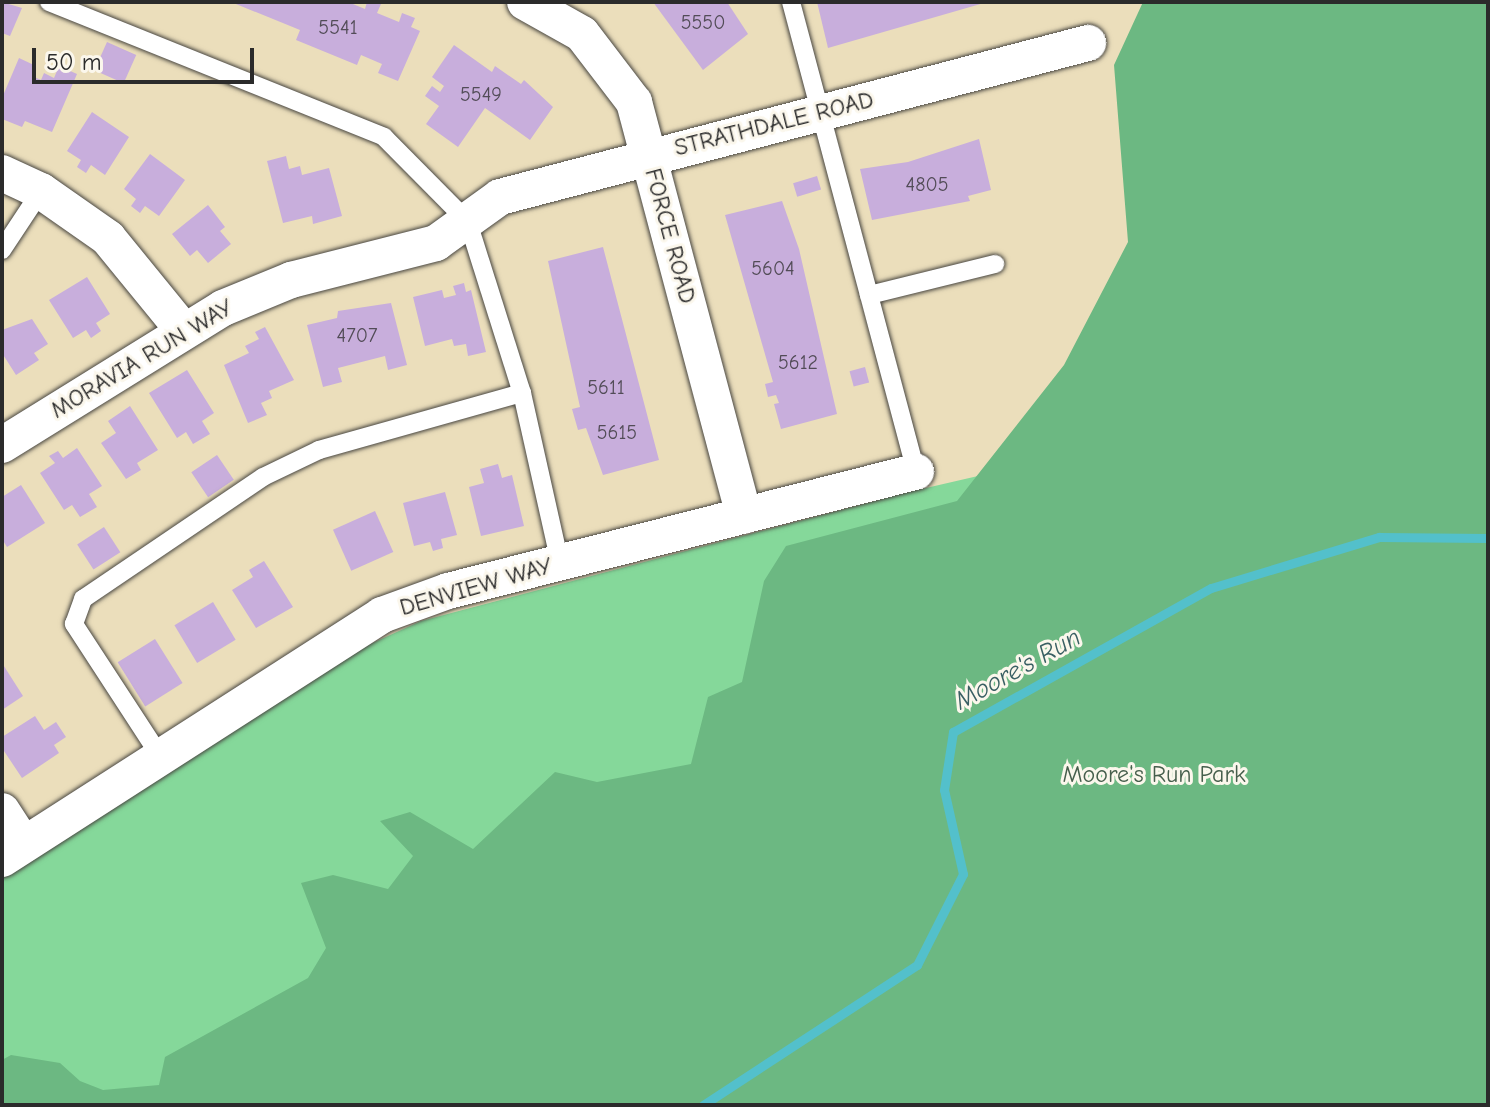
<!DOCTYPE html>
<html>
<head>
<meta charset="utf-8">
<style>
  body { margin:0 }
  #map { position:relative; width:1490px; height:1107px; overflow:hidden; background:#ebdebb; font-family:"Comic Neue",sans-serif }
  div>[style] { position:absolute }
  [style*='--x'] { left:calc(var(--x)*1px); top:calc(var(--y)*1px); width:calc(var(--w)*1px); rotate:calc(var(--a)*1deg) }
  .green>* { inset:0; background:#85d89a }
  .forest>* { inset:0; background:#6cb882 }
  .stream>* { height:9px; margin:-4.5px; padding:0 4.5px; transform-origin:4.5px; border-radius:4.5px; background:#53c0cb }
  .building>* { inset:0; background:#c8aedc; transform-origin:0 0 }
  .roads { filter:drop-shadow(0 0 2px #484641) drop-shadow(0 0 2px #484641) }
  .lane>* { height:18px; margin:-9px; padding:0 9px; transform-origin:9px; border-radius:9px; background:#fff }
  .street>* { height:36px; margin:-18px; padding:0 18px; transform-origin:18px; border-radius:18px; background:#fff }
  span { translate:-50% -50%; white-space:nowrap; text-align:center; line-height:1.15; -webkit-text-stroke:6px #fbf7ec; paint-order:stroke }
  .number-label { font-size:20px; color:#524c57 }
  .number-label span { -webkit-text-stroke-width:0 }
  .street-label { font-size:24px; color:#2b2b2b }
  .park-label { font-size:24px; color:#465f4c }
  .water-label { font-size:26px; color:#395f63; font-style:italic }
  .frame { position:absolute; inset:0; border:4px solid #2b2b2b; pointer-events:none }
  .scale { position:absolute; left:32px; top:48px; width:222px; height:36px; box-sizing:border-box; border:4px solid #2b2b2b; border-top:0; padding-left:10px; font-size:24px; line-height:28px; white-space:nowrap; color:#2b2b2b; -webkit-text-stroke:6px #fbf7ec; paint-order:stroke }
</style>
</head>
<body>
<div id="map">
  <div class="green">
    <div style="clip-path:polygon(1488px 358px,1488px 1105px,2px 1105px,2px 877px,368px 645px,421px 621px,913px 491px)"></div>
  </div>
  <div class="forest">
    <div style="clip-path:polygon(1143px 2px,1488px 2px,1488px 1105px,2px 1105px,2px 1060px,11px 1055px,60px 1063px,80px 1081px,103px 1090px,159px 1085px,165px 1057px,308px 978px,326px 948px,301px 883px,333px 875px,388px 889px,413px 856px,380px 821px,410px 812px,473px 849px,555px 772px,597px 782px,691px 764px,708px 697px,742px 682px,764px 581px,786px 546px,957px 501px,1064px 365px,1128px 242px,1114px 65px)"></div>
  </div>
  <div class="stream">
    <div style="--x:703;--y:1105;--w:256;--a:-33.2"></div>
    <div style="--x:917;--y:965;--w:102;--a:-63.2"></div>
    <div style="--x:963;--y:874;--w:86;--a:-102.7"></div>
    <div style="--x:944;--y:790;--w:59;--a:-81.2"></div>
    <div style="--x:953;--y:732;--w:295;--a:-29.2"></div>
    <div style="--x:1211;--y:588;--w:176;--a:-16.9"></div>
    <div style="--x:1379;--y:537;--w:109;--a:0.5"></div>
  </div>
  <div class="building">
    <div style="clip-path:polygon(2px 2px,22px 8px,10px 36px,2px 33px)"></div>
    <div style="clip-path:polygon(231px 2px,348px 2px,365px 9px,367px 2px,376px 2px,381px 4px,377px 13px,399px 22px,402px 13px,415px 18px,411px 27px,420px 31px,398px 81px,378px 73px,382px 64px,361px 55px,357px 65px,296px 40px,300px 30px)"></div>
    <div style="clip-path:polygon(653px 2px,727px 2px,748px 34px,703px 70px)"></div>
    <div style="clip-path:polygon(817px 2px,984px 2px,984px 3px,828px 48px)"></div>
    <div style="left:107px;top:42px;width:32px;height:31px;rotate:24deg"></div>
    <div style="clip-path:polygon(454px 45px,492px 72px,495px 66px,521px 84px,524px 80px,553px 107px,530px 140px,485px 108px,458px 147px,426px 124px,439px 106px,425px 96px,432px 86px,440px 92px,444px 86px,432px 77px)"></div>
    <div style="clip-path:polygon(19px 58px,36px 66px,32px 76px,41px 80px,44px 73px,54px 78px,59px 66px,77px 74px,52px 132px,25px 121px,22px 127px,2px 119px,2px 98px)"></div>
    <div style="clip-path:polygon(92px 112px,129px 137px,105px 175px,91px 165px,86px 173px,77px 167px,81px 160px,67px 151px)"></div>
    <div style="clip-path:polygon(979px 139px,991px 190px,968px 196px,970px 201px,872px 220px,860px 169px,908px 162px)"></div>
    <div style="clip-path:polygon(150px 154px,185px 180px,159px 216px,145px 206px,140px 213px,131px 206px,136px 199px,124px 189px)"></div>
    <div style="clip-path:polygon(286px 156px,289px 169px,300px 166px,302px 175px,329px 168px,342px 216px,313px 224px,312px 216px,283px 223px,267px 161px)"></div>
    <div style="left:817px;top:176px;width:14px;height:25px;rotate:73deg"></div>
    <div style="clip-path:polygon(782px 201px,799px 249px,837px 414px,781px 429px,774px 404px,779px 403px,776px 395px,768px 397px,765px 384px,773px 382px,725px 215px)"></div>
    <div style="clip-path:polygon(208px 205px,225px 227px,220px 231px,231px 244px,208px 263px,197px 250px,190px 256px,172px 234px)"></div>
    <div style="clip-path:polygon(603px 247px,659px 460px,603px 475px,586px 428px,578px 430px,572px 409px,580px 407px,548px 261px)"></div>
    <div style="clip-path:polygon(87px 277px,110px 314px,96px 323px,101px 331px,91px 338px,86px 330px,73px 338px,49px 300px)"></div>
    <div style="clip-path:polygon(464px 283px,466px 292px,471px 290px,486px 352px,468px 356px,466px 344px,454px 346px,452px 339px,425px 346px,413px 297px,442px 290px,444px 298px,456px 295px,453px 286px)"></div>
    <div style="clip-path:polygon(391px 303px,407px 365px,388px 370px,385px 356px,338px 368px,342px 382px,323px 387px,307px 325px,337px 318px,338px 311px)"></div>
    <div style="clip-path:polygon(32px 319px,48px 344px,34px 353px,39px 360px,16px 375px,2px 353px,2px 330px)"></div>
    <div style="clip-path:polygon(265px 327px,294px 380px,269px 391px,272px 398px,261px 403px,267px 415px,248px 423px,224px 365px,249px 353px,245px 346px,259px 339px,255px 332px)"></div>
    <div style="left:865px;top:367px;width:16px;height:16px;rotate:75deg"></div>
    <div style="clip-path:polygon(187px 370px,214px 413px,202px 421px,210px 434px,193px 444px,186px 432px,177px 438px,149px 393px)"></div>
    <div style="clip-path:polygon(130px 406px,158px 450px,137px 463px,141px 470px,126px 479px,101px 443px,116px 433px,108px 421px)"></div>
    <div style="clip-path:polygon(77px 448px,102px 486px,89px 494px,97px 507px,80px 517px,72px 505px,64px 510px,40px 473px,55px 463px,49px 456px,58px 451px,63px 458px)"></div>
    <div style="left:217px;top:455px;width:30px;height:31px;rotate:56deg"></div>
    <div style="clip-path:polygon(498px 464px,502px 478px,512px 475px,524px 526px,481px 536px,469px 487px,484px 483px,480px 469px)"></div>
    <div style="clip-path:polygon(21px 485px,45px 523px,7px 547px,2px 539px,2px 497px)"></div>
    <div style="clip-path:polygon(445px 492px,457px 535px,441px 539px,443px 548px,433px 551px,430px 542px,414px 546px,403px 503px)"></div>
    <div style="left:375px;top:511px;width:45px;height:46px;rotate:66deg"></div>
    <div style="left:104px;top:527px;width:30px;height:32px;rotate:57deg"></div>
    <div style="clip-path:polygon(264px 561px,293px 607px,256px 628px,232px 590px,253px 577px,249px 570px)"></div>
    <div style="left:213px;top:602px;width:44px;height:45px;rotate:59deg"></div>
    <div style="left:155px;top:639px;width:52px;height:44px;rotate:58deg"></div>
    <div style="clip-path:polygon(2px 663px,23px 696px,2px 710px)"></div>
    <div style="clip-path:polygon(35px 716px,44px 730px,56px 722px,66px 737px,54px 745px,59px 753px,22px 778px,2px 748px,2px 737px)"></div>
  </div>
  <div class="roads">
    <div class="lane">
      <div style="--x:49;--y:2;--w:361;--a:21.9"></div>
      <div style="--x:384;--y:137;--w:120;--a:45.3"></div>
      <div style="--x:468;--y:222;--w:179;--a:72.5"></div>
      <div style="--x:522;--y:393;--w:174;--a:77.4"></div>
      <div style="--x:791;--y:2;--w:486;--a:75.1"></div>
      <div style="--x:2;--y:250;--w:71;--a:-56.5"></div>
      <div style="--x:869;--y:295;--w:130;--a:-13.8"></div>
      <div style="--x:160;--y:756;--w:158;--a:-123.1"></div>
      <div style="--x:74;--y:624;--w:27;--a:-70"></div>
      <div style="--x:83;--y:599;--w:217;--a:-34.1"></div>
      <div style="--x:263;--y:477;--w:62;--a:-25.7"></div>
      <div style="--x:319;--y:450;--w:211;--a:-15.7"></div>
    </div>
    <div class="street">
      <div style="--x:525;--y:2;--w:65;--a:29.3"></div>
      <div style="--x:582;--y:34;--w:86;--a:52.6"></div>
      <div style="--x:634;--y:102;--w:428;--a:75.1"></div>
      <div style="--x:2;--y:173;--w:43;--a:24.8"></div>
      <div style="--x:41;--y:191;--w:82;--a:35"></div>
      <div style="--x:108;--y:238;--w:119;--a:50.8"></div>
      <div style="--x:2;--y:445;--w:260;--a:-31.8"></div>
      <div style="--x:223;--y:308;--w:74;--a:-22.4"></div>
      <div style="--x:291;--y:280;--w:150;--a:-14.3"></div>
      <div style="--x:436;--y:243;--w:79;--a:-35.7"></div>
      <div style="--x:500;--y:197;--w:608;--a:-14.68"></div>
      <div style="--x:2;--y:811;--w:40;--a:57.1"></div>
      <div style="--x:2;--y:859;--w:452;--a:-32.7"></div>
      <div style="--x:382;--y:615;--w:70;--a:-20"></div>
      <div style="--x:448;--y:591;--w:483;--a:-14.3"></div>
    </div>
  </div>
  <div class="number-label">
    <span style="left:703px;top:22px">5550</span>
    <span style="left:338px;top:27px">5541</span>
    <span style="left:481px;top:94px">5549</span>
    <span style="left:927px;top:184px">4805</span>
    <span style="left:773px;top:268px">5604</span>
    <span style="left:357px;top:335px">4707</span>
    <span style="left:798px;top:362px">5612</span>
    <span style="left:606px;top:387px">5611</span>
    <span style="left:617px;top:432px">5615</span>
  </div>
  <div class="street-label">
    <span style="left:774px;top:124px;rotate:-14deg">STRATHDALE ROAD</span>
    <span style="left:670px;top:236px;rotate:75deg">FORCE ROAD</span>
    <span style="left:142px;top:359px;rotate:-31deg">MORAVIA RUN WAY</span>
    <span style="left:476px;top:587px;rotate:-16deg">DENVIEW WAY</span>
  </div>
  <div class="park-label">
    <span style="left:1154px;top:775px">Moore's Run Park</span>
  </div>
  <div class="water-label">
    <span style="left:1018px;top:670px;rotate:-29deg">Moore's Run</span>
  </div>
  <div class="frame"></div>
  <div class="scale">50 m</div>
</div>
</body>
</html>
